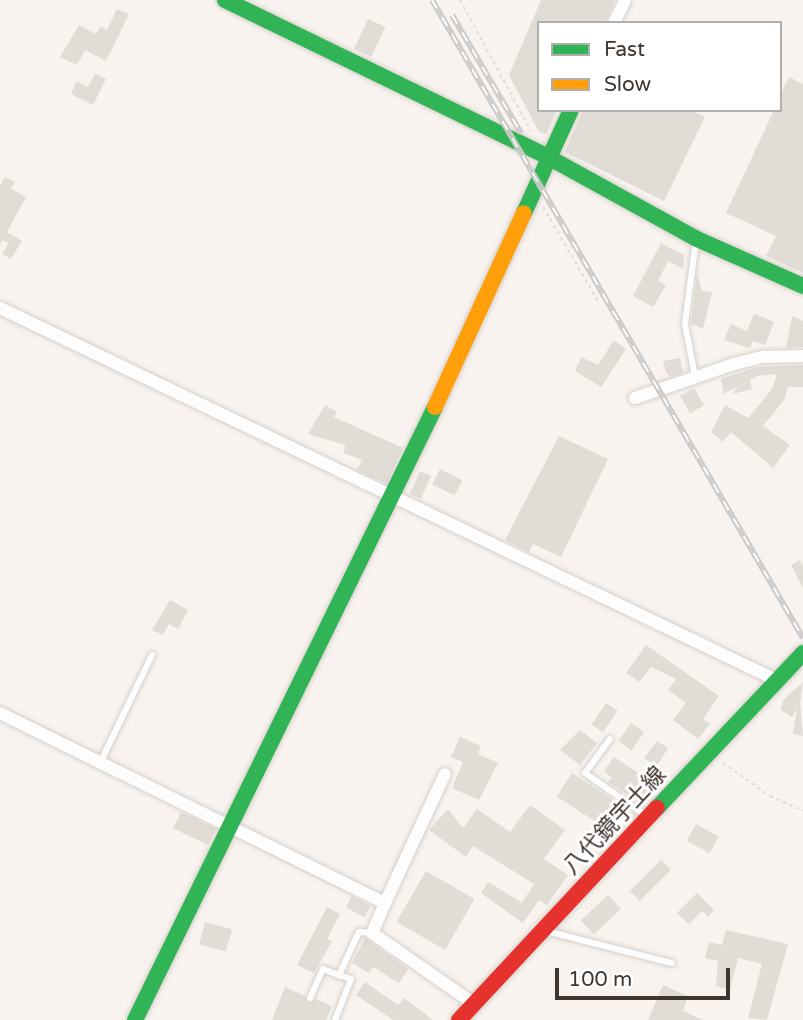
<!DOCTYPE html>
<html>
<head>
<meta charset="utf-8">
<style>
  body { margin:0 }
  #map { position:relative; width:803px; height:1020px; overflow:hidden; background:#f8f3ef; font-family:"Varela Round","Noto Sans JP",sans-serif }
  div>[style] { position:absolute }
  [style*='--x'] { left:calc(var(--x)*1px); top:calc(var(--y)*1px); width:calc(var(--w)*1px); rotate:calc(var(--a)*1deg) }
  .building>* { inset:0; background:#e1dcd6; transform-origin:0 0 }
  .path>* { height:2px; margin-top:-1px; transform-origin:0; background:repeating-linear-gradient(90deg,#dfdddb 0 3.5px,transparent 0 7px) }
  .roads { filter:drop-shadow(0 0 2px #d6d0cb) drop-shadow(0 0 2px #d6d0cb) }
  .lane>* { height:6px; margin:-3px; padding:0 3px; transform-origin:3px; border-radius:3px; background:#fefdfd }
  .street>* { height:12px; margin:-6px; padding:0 6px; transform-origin:6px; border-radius:6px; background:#fefdfd }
  .fast>* { height:16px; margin:-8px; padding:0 8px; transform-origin:8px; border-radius:8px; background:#30b455 }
  .slow>* { height:16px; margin:-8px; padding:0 8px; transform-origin:8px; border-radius:8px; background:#ff9f0a }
  .jam>* { height:16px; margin:-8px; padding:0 8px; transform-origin:8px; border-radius:8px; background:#e5322d }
  .rail>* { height:6px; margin-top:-3px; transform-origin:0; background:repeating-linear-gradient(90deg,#fff 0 10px,#cdcbca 0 20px); box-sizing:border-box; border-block:2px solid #cdcbca }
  span { translate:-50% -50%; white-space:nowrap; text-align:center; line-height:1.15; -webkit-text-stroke:6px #fff; paint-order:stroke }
  .street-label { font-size:23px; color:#3f352f }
  .legend { position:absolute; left:537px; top:21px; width:245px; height:91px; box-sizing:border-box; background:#fff; border:2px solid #b2aeac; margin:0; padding:9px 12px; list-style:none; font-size:21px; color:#3f352f }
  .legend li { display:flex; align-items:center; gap:14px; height:35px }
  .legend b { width:35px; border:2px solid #b2aeac }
  .scale { position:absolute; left:555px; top:968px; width:175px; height:32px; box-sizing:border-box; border:4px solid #3f352f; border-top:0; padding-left:9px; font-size:21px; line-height:24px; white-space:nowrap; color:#3f352f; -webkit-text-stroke:5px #fff; paint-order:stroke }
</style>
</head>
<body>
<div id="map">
  <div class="building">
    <div style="clip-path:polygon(541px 0,615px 0,605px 23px,539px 23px,539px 110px,557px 110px,546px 134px,539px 132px,509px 75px)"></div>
    <div style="clip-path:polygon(117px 9px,129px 14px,106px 61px,85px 50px,77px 65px,60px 57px,79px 25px,96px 34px,100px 26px,107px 30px)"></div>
    <div style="left:368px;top:19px;width:19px;height:33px;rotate:25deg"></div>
    <div style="clip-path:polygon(95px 74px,106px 79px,93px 105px,71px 94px,77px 81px,88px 87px)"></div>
    <div style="clip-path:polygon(789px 77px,803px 84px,803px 273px,766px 256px,776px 236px,726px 213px,774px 110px,780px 110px,780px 96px)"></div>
    <div style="clip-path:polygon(583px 110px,691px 110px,705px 117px,664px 201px,565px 152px)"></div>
    <div style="clip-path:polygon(5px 177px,15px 182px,11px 189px,26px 197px,7px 232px,22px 241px,11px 259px,2px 254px,9px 243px,2px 240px,0 245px,0 186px)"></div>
    <div style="clip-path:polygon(661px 243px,684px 255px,683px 269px,668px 261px,658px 281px,666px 285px,653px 307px,633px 296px)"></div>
    <div style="clip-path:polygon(697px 275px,702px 291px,712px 292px,703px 329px,691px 324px)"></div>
    <div style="clip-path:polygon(754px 314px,774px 322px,765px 345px,753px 341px,750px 348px,724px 340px,731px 324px,747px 331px)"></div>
    <div style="clip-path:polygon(792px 316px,803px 321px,803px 347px,786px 348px)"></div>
    <div style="clip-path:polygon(614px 340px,626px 349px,601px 387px,575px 371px,581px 357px,598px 365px)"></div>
    <div style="clip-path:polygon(680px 358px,683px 372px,671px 377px,666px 373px,663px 361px)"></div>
    <div style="clip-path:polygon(803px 365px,803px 387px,788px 387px,784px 400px,763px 426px,790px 445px,773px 468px,731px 432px,723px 442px,711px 432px,725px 405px,748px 418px,772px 389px,777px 374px,757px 376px,750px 380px,752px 389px,733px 394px,737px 387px,724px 394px,721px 379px,757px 367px)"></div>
    <div style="left:694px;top:388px;width:20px;height:16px;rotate:60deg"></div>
    <div style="clip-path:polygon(325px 405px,337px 412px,334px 417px,403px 448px,387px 484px,357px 470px,362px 460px,344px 453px,345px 445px,308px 434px)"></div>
    <div style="clip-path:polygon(559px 436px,608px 459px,561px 557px,533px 544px,529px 552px,505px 540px)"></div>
    <div style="left:440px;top:469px;width:25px;height:17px;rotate:27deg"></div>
    <div style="left:420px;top:471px;width:12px;height:25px;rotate:24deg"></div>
    <div style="clip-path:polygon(800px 560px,803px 566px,803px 588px,791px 565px)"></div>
    <div style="clip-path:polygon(170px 600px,188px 610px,178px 629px,169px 624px,163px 635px,152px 630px)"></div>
    <div style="clip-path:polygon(646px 645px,719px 696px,703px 719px,710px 724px,698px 739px,673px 720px,686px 703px,668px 690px,676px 679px,651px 667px,639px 682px,626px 673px)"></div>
    <div style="clip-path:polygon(803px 682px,800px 703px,803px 736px,793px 734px,797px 709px,792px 717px,781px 710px,783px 700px)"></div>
    <div style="left:606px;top:703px;width:14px;height:26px;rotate:34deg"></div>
    <div style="left:631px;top:723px;width:16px;height:22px;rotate:35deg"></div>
    <div style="clip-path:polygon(580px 730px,597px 743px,580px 765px,560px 750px)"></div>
    <div style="clip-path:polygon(460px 737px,481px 746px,478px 754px,498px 763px,479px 800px,452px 788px,463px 762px,451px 757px)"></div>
    <div style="clip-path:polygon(657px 741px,668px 748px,657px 766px,644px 758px)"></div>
    <div style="clip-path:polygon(614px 757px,655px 784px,641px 803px,608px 782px,612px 778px,604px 771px)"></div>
    <div style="left:572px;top:773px;width:60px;height:28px;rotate:33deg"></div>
    <div style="clip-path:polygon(530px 805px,565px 830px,544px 859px,568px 875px,547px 905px,539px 900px,523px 923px,481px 893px,488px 882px,522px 903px,534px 884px,473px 846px,466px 857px,429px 830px,448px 809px,463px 828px,477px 809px,510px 832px)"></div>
    <div style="left:181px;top:812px;width:39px;height:18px;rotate:26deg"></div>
    <div style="left:696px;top:824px;width:26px;height:19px;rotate:29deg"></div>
    <div style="left:661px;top:860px;width:14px;height:44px;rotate:45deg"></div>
    <div style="left:426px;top:871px;width:56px;height:59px;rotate:30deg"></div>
    <div style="clip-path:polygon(697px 893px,714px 910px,708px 917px,702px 911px,689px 924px,677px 913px)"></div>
    <div style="left:608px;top:895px;width:19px;height:37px;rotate:47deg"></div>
    <div style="left:352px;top:896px;width:21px;height:13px;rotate:28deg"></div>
    <div style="clip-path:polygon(327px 907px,340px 914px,327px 939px,332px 941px,314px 973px,297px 965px)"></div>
    <div style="left:205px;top:922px;width:28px;height:23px;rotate:15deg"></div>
    <div style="clip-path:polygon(726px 930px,788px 944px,767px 1020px,748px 1018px,762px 964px,738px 958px,730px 990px,716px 986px,718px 961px,705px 958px,709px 942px,722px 945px)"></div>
    <div style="clip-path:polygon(365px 938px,408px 969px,399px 983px,373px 967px,369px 973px,352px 963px)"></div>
    <div style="clip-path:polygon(365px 982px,398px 1005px,404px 998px,433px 1020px,393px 1020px,356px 995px)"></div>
    <div style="clip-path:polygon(663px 985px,688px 996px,683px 1011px,703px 1020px,648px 1020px)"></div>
    <div style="clip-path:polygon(285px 987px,305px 996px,308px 1003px,316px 999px,332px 1006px,326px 1020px,272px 1020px)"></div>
  </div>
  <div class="path">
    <div style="--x:460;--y:0;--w:149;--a:61.5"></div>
    <div style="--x:543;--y:207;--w:109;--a:59.7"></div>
    <div style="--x:723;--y:763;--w:57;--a:35.1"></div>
    <div style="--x:770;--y:796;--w:36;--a:24"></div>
  </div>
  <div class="roads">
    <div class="lane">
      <div style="--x:695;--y:376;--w:53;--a:-100.9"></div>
      <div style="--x:685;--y:324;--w:84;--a:-82.5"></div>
      <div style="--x:610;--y:739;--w:42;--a:126.3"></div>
      <div style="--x:585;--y:773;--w:73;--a:35"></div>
      <div style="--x:101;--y:761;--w:118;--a:-64.3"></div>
      <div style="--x:546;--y:931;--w:130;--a:14.3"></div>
      <div style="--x:310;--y:998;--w:32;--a:-66"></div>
      <div style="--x:323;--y:969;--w:17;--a:21"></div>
      <div style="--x:335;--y:1020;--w:44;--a:-68.7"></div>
      <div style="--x:351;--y:979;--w:13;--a:-162"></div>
      <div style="--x:339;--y:975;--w:47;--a:-65.1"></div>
      <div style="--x:359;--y:932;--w:13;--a:4"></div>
    </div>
    <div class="street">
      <div style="--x:614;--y:23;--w:25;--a:-64"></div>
      <div style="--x:0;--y:308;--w:863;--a:25.61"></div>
      <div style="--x:635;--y:398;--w:105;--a:-19"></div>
      <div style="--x:734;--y:364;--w:30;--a:-14"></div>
      <div style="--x:763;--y:357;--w:40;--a:-1.4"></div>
      <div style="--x:0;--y:713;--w:429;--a:26.3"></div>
      <div style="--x:385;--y:903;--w:33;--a:113"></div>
      <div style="--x:372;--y:933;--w:124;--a:34.8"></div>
      <div style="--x:385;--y:903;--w:142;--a:-65.1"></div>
    </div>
    <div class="fast">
      <div style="--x:225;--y:0;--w:359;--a:25.9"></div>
      <div style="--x:548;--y:157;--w:170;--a:28.8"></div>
      <div style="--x:697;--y:239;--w:116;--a:23.9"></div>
      <div style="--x:524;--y:213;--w:113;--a:-65.5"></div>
      <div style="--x:657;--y:808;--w:213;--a:-46.7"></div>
      <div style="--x:135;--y:1020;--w:682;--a:-63.92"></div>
    </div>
    <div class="slow">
      <div style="--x:435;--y:407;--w:213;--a:-65.4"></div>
    </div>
    <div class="jam">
      <div style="--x:459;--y:1020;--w:290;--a:-47"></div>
    </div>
  </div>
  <div class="rail">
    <div style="--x:432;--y:0;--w:738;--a:59.82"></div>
    <div style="--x:452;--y:15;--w:137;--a:59.7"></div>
  </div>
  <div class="street-label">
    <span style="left:615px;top:821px;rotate:-47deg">八代鏡宇土線</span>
  </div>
  <ul class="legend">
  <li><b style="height:9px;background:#30b455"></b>Fast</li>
  <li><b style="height:9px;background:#ff9f0a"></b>Slow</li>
  </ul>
  <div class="scale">100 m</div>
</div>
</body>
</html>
